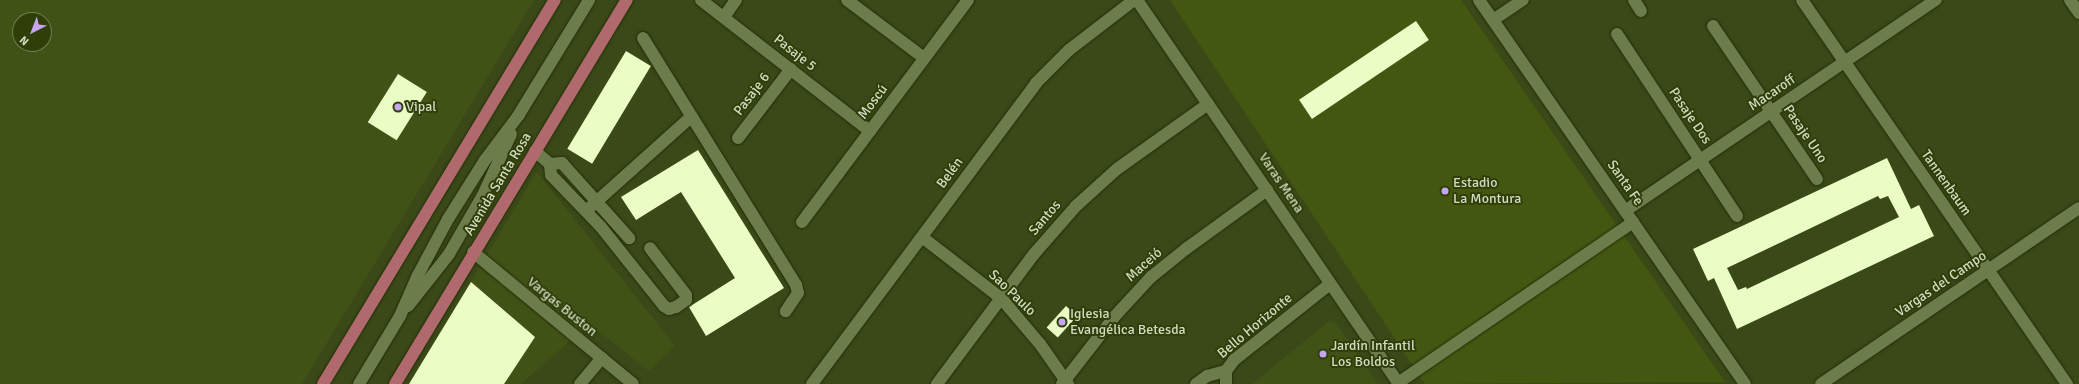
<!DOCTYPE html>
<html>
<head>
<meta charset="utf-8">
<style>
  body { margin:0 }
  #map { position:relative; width:2079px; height:384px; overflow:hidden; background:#3a4917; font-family:Signika,sans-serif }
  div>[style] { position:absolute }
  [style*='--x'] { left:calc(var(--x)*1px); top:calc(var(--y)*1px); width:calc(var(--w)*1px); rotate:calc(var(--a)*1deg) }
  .built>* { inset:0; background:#415217 }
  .green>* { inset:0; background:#445711 }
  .building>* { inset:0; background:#e9fdc5; transform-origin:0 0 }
  .roads { filter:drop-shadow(0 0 1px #232d07) drop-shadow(0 0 1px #232d07) }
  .minor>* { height:12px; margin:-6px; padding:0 6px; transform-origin:6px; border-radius:6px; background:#6c7d4b }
  .major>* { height:12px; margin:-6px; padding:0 6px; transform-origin:6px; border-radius:6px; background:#b06a6d }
  .dots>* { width:11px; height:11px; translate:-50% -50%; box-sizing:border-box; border:2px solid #303e0a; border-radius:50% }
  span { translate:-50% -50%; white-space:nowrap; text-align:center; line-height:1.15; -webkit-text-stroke:4px #303e0a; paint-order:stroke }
  .street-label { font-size:14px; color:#d1dbc0 }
  .poi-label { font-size:14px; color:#d1dbc0 }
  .left { translate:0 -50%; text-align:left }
  .north { position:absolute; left:12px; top:12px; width:40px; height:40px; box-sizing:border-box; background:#303e0a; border:1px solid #707d53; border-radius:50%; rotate:222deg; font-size:11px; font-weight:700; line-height:16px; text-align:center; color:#d1dbc0 }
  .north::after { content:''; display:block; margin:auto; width:14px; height:18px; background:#c6a6f0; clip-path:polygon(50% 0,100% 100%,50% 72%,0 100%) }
</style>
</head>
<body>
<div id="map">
  <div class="built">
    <div style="clip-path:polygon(evenodd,0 0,534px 0,302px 384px,0 384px,0 0,20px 20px,44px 20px,44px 44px,20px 44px,20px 20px)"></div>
    <div style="clip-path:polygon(537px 172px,675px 346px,649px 371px,589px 324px,521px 384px,409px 384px)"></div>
    <div style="clip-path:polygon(1329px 321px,1336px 323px,1378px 384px,1252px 384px)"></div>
  </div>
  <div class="green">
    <div style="clip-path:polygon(1170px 0,1461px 0,1725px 382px,1425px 384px)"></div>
  </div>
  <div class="building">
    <div style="left:1416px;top:21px;width:23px;height:141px;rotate:56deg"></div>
    <div style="left:626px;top:51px;width:29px;height:114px;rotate:31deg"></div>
    <div style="left:398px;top:74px;width:34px;height:57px;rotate:32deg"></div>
    <div style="clip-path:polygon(698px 150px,784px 288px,706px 336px,689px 307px,735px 278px,681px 192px,636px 220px,621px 197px)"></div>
    <div style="clip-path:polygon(evenodd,1887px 158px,1911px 209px,1919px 205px,1934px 236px,1737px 329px,1714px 278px,1708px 281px,1693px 249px,1887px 158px,1878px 196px,1880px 199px,1888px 196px,1899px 217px,1747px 289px,1746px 287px,1738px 290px,1727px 268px,1878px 196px)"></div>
    <div style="clip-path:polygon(471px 282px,535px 337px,504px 384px,409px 384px)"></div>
    <div style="left:1066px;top:306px;width:15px;height:29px;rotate:42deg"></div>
  </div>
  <div class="roads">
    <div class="minor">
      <div style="--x:701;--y:0;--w:214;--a:37.8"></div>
      <div style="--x:847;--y:0;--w:96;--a:37"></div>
      <div style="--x:1137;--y:0;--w:465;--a:55.7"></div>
      <div style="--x:1479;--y:0;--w:467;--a:55.3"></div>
      <div style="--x:1634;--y:0;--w:13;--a:58"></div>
      <div style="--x:1802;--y:0;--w:467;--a:55.4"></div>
      <div style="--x:2070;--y:0;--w:16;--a:55"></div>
      <div style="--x:724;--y:17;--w:21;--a:-55"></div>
      <div style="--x:1493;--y:20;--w:36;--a:-34"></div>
      <div style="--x:1713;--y:26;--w:185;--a:55.8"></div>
      <div style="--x:1617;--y:34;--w:218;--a:56.6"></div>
      <div style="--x:643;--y:38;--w:291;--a:58.2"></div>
      <div style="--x:796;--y:285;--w:8;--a:76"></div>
      <div style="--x:798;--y:293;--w:22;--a:124"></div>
      <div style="--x:738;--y:138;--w:87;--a:-52.5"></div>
      <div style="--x:535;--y:151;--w:20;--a:41"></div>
      <div style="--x:550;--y:164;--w:11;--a:85"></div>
      <div style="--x:551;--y:175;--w:72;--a:46.1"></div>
      <div style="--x:601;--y:227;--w:101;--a:51.4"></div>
      <div style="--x:664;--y:306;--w:6;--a:31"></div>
      <div style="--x:669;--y:309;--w:7;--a:-16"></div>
      <div style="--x:676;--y:307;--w:12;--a:-35"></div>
      <div style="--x:686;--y:300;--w:5;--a:-90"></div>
      <div style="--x:686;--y:295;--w:59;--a:-127.5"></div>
      <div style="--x:550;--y:164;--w:12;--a:-5"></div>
      <div style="--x:562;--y:163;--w:101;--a:48.2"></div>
      <div style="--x:586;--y:211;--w:142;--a:-41.9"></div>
      <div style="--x:1625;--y:211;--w:376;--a:-34.2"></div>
      <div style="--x:802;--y:222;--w:277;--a:-53.2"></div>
      <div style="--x:922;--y:237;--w:100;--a:37.7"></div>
      <div style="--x:1001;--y:298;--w:60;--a:49.7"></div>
      <div style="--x:1040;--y:344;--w:49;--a:55"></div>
      <div style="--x:473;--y:252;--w:207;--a:39.5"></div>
      <div style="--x:408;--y:306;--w:66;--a:-51.7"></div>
      <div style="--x:449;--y:254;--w:68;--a:-60"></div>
      <div style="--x:483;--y:195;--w:67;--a:-65.3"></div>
      <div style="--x:1398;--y:383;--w:285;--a:-34.4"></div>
      <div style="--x:359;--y:384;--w:79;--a:-58.9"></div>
      <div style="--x:400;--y:316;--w:43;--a:-66.4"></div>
      <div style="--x:417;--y:277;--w:66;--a:-61.9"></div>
      <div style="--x:448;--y:219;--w:70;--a:-57.9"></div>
      <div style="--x:485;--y:160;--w:55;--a:-53.1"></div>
      <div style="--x:518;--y:116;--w:136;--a:-58.5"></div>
      <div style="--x:580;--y:384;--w:34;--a:-50"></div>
      <div style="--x:812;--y:384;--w:375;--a:-53.3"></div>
      <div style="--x:1036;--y:83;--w:47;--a:-45"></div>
      <div style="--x:1069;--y:50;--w:82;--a:-37.6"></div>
      <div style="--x:937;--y:384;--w:162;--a:-53.3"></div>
      <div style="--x:1034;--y:254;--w:64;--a:-48.8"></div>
      <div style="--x:1076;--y:206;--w:55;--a:-42.1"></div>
      <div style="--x:1117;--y:169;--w:112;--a:-35.5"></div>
      <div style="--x:1062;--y:384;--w:86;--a:-52.1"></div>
      <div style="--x:1115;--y:316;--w:53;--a:-47.3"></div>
      <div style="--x:1151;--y:277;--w:46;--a:-38.9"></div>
      <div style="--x:1187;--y:248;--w:99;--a:-35.9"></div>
      <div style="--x:1196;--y:384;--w:14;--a:-36"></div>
      <div style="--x:1207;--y:376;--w:20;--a:-15"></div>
      <div style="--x:1226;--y:384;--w:13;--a:-90"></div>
      <div style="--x:1226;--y:371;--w:14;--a:-54"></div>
      <div style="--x:1234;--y:360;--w:122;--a:-38.4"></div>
      <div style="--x:1821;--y:384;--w:312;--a:-34.3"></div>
    </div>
    <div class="major">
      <div style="--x:323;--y:384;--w:449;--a:-58.9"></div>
      <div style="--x:395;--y:384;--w:449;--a:-58.9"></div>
    </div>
  </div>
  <div class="dots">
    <div style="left:398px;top:107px;background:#c6a6f0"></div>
    <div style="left:1445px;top:191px;background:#c6a6f0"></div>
    <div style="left:1062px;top:322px;background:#c6a6f0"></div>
    <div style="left:1323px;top:354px;background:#c6a6f0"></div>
  </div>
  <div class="street-label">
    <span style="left:795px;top:53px;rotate:38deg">Pasaje 5</span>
    <span style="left:1772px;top:93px;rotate:-34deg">Macaroff</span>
    <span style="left:752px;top:94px;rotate:-53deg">Pasaje 6</span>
    <span style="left:873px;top:102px;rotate:-53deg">Moscú</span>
    <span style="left:1690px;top:116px;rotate:56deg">Pasaje Dos</span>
    <span style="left:1805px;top:134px;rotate:56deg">Pasaje Uno</span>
    <span style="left:950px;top:173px;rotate:-54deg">Belén</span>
    <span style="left:1281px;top:183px;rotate:56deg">Varas Mena</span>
    <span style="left:1625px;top:183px;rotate:55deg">Santa Fe</span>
    <span style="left:1946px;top:183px;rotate:55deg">Tannenbaum</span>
    <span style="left:498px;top:184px;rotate:-59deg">Avenida Santa Rosa</span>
    <span style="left:1045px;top:218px;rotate:-49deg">Santos</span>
    <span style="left:1144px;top:265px;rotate:-42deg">Maceió</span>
    <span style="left:1941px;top:284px;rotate:-34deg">Vargas del Campo</span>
    <span style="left:1012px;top:293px;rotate:44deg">Sao Paulo</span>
    <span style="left:562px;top:307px;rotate:39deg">Vargas Buston</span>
    <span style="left:1255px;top:326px;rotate:-40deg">Bello Horizonte</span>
  </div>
  <div class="poi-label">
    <span class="left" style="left:406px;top:107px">Vipal</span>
    <span class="left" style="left:1453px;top:191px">Estadio<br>La Montura</span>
    <span class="left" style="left:1070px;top:322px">Iglesia<br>Evangélica Betesda</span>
    <span class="left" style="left:1331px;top:354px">Jardín Infantil<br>Los Boldos</span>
  </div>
  <div class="north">N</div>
</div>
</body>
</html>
